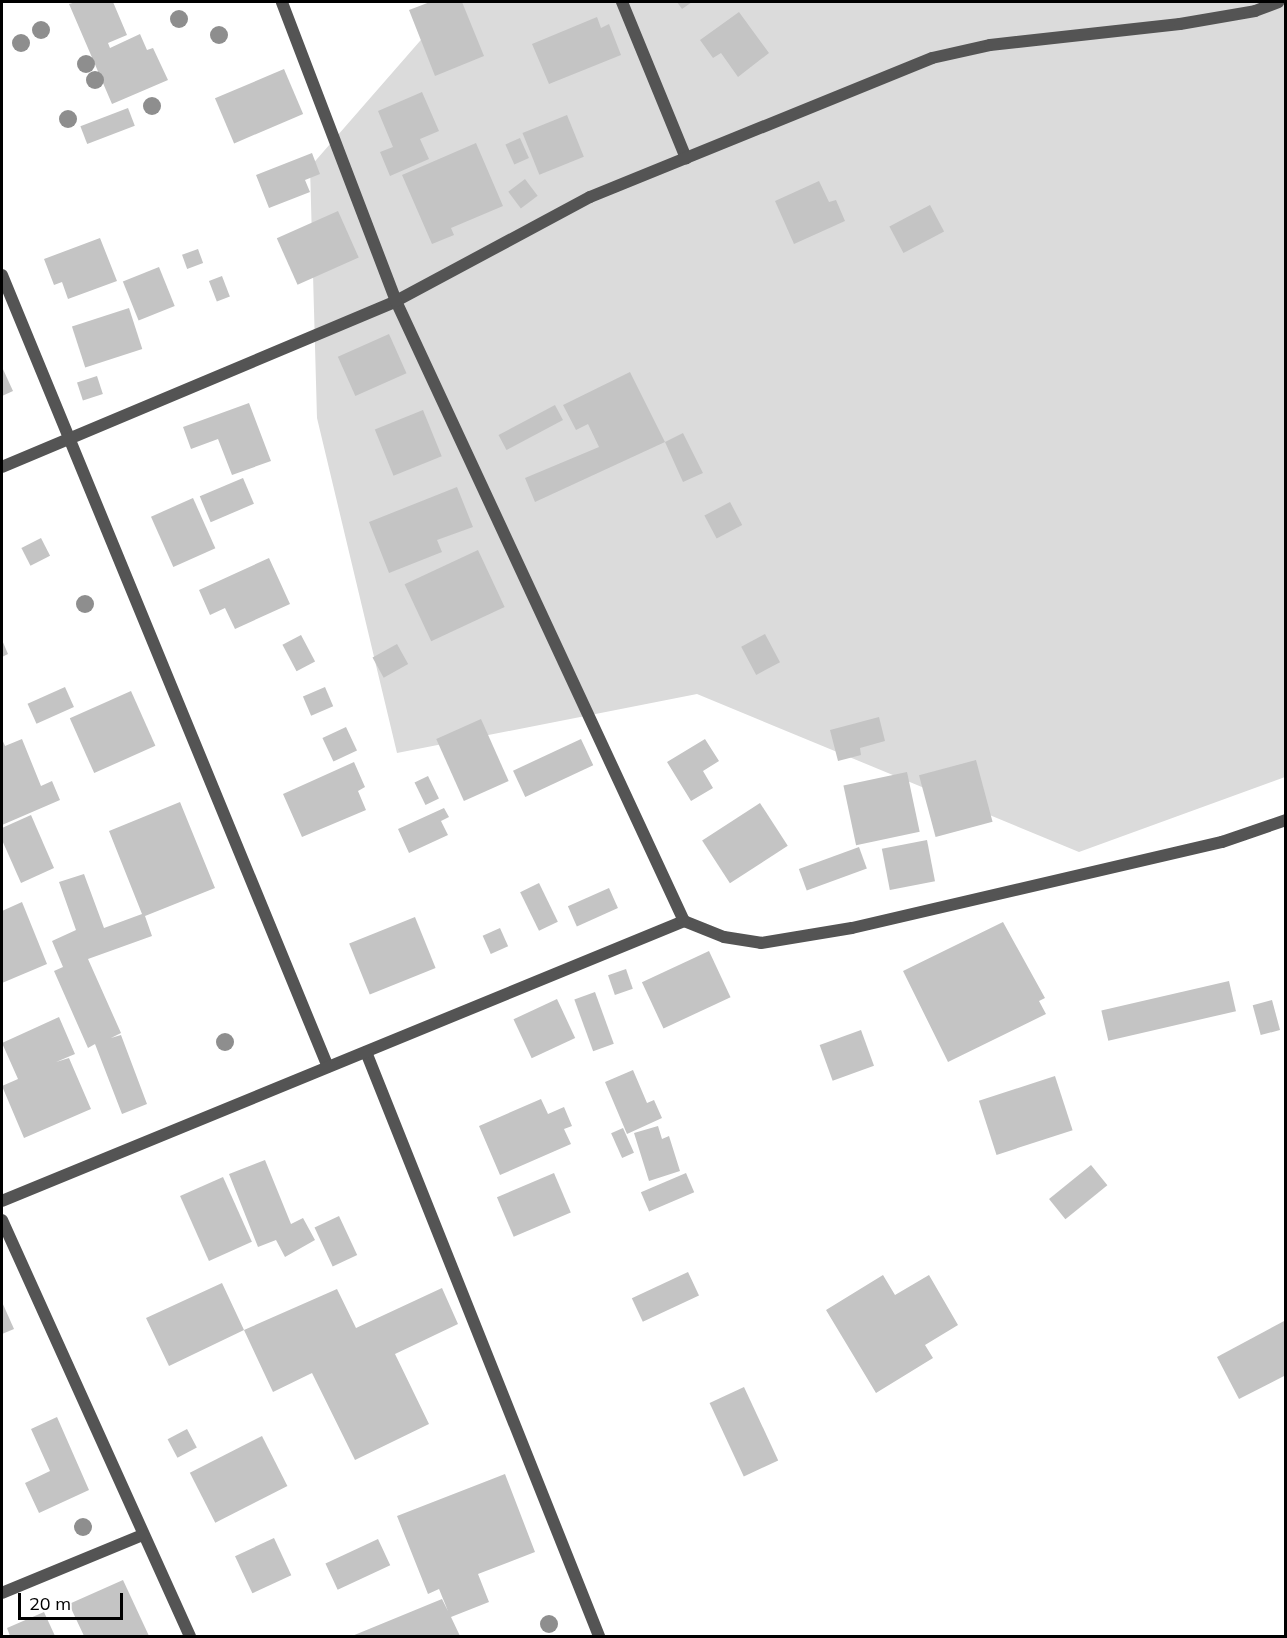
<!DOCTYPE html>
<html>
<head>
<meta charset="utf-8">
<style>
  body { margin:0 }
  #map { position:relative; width:1287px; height:1638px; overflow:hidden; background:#fff; font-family:Mulish,sans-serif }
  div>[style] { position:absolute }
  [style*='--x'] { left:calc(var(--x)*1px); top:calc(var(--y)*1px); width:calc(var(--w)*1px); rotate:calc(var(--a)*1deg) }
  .green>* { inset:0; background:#dbdbdb }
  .building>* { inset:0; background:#c4c4c4; transform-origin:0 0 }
  .street>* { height:12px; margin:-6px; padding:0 6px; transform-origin:6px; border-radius:6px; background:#545454 }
  .trees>* { width:18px; height:18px; margin:-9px; border-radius:50%; background:#8e8e8e }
  span { translate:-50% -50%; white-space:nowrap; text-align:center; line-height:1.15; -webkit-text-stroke:4.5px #fff; paint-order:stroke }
  .frame { position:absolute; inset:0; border:3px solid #000; pointer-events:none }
  .scale { position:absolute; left:18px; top:1593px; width:105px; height:27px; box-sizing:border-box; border:3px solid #000; border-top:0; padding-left:8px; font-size:18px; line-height:21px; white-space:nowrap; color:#000; -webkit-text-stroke:4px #fff; paint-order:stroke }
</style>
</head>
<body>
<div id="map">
  <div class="green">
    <div style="clip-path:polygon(454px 2px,1285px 2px,1285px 777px,1079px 852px,697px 694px,397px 753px,317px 418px,310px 167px)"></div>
  </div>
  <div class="building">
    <div style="clip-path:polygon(76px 2px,113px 2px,127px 35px,108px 43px,110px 48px,140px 34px,147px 50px,153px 48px,168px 80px,112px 104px,69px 4px)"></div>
    <div style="clip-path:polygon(430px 2px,462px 2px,484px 56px,435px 76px,409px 10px)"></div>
    <div style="clip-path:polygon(677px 2px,692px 2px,682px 9px)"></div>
    <div style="clip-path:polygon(739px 12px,769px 53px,738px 77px,721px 53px,713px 58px,700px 40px)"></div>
    <div style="clip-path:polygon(597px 17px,601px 28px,609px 24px,621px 55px,549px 84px,532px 44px)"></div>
    <div style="left:284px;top:69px;width:49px;height:75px;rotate:67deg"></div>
    <div style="clip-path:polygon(422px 92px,439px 131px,420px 139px,429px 159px,390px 176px,380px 152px,393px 147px,378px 111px)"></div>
    <div style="left:128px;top:108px;width:19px;height:51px;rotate:69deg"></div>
    <div style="left:567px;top:115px;width:45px;height:48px;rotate:68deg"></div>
    <div style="left:520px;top:138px;width:22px;height:16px;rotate:66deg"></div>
    <div style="clip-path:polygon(476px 143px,503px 206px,451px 228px,454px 235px,432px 244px,402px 175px)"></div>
    <div style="clip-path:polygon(312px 153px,320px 174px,305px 180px,310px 192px,269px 208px,256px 175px)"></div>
    <div style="left:525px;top:179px;width:21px;height:21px;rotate:53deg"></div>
    <div style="clip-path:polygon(819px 181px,829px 202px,836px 200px,845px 221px,794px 244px,775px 201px)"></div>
    <div style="left:930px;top:205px;width:30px;height:46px;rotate:62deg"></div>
    <div style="left:338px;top:211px;width:51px;height:67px;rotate:66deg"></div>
    <div style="clip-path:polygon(100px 238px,117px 281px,68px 299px,62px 282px,54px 285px,44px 259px)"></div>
    <div style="left:198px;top:249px;width:15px;height:17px;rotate:70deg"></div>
    <div style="left:159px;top:267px;width:42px;height:39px;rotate:68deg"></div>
    <div style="left:222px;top:276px;width:22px;height:14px;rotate:69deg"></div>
    <div style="left:129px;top:308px;width:43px;height:60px;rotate:72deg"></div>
    <div style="left:389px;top:334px;width:43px;height:56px;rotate:66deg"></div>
    <div style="clip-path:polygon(2px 367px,13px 391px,2px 396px)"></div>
    <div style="clip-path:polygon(630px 372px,665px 442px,683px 433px,703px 473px,683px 482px,665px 442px,535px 502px,525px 478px,599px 447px,588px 424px,576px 430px,563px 405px)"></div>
    <div style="left:97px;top:376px;width:19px;height:21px;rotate:72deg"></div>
    <div style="clip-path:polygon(249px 403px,271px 461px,232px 475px,218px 439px,191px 449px,183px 427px)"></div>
    <div style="left:555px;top:405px;width:17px;height:64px;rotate:62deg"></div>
    <div style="left:423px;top:410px;width:50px;height:52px;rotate:68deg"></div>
    <div style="left:243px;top:478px;width:28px;height:47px;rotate:67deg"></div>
    <div style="clip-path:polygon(457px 487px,473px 527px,437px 540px,442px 552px,389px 573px,369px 522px)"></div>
    <div style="left:193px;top:498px;width:55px;height:46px;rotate:66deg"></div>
    <div style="left:730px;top:502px;width:26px;height:29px;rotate:62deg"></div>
    <div style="left:41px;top:538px;width:20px;height:22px;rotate:63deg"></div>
    <div style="left:478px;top:550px;width:63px;height:81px;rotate:65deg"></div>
    <div style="clip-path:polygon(269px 558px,290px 604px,235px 629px,225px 608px,210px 615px,199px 590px)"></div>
    <div style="left:765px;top:634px;width:32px;height:27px;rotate:62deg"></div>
    <div style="left:301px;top:635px;width:30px;height:21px;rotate:62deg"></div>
    <div style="clip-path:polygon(2px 640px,8px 654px,2px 657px)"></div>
    <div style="left:397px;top:644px;width:23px;height:28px;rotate:61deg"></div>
    <div style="left:65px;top:687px;width:22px;height:41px;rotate:66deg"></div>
    <div style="left:325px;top:687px;width:21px;height:24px;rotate:67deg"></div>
    <div style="left:131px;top:691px;width:60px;height:67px;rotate:66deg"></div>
    <div style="clip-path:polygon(879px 717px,885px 741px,860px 748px,861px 755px,838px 761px,830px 730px)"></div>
    <div style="left:481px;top:719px;width:68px;height:49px;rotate:66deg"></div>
    <div style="left:346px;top:727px;width:26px;height:26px;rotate:65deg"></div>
    <div style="clip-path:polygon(2px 739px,5px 746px,22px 739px,41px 786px,52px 781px,60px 800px,2px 825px)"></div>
    <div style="left:581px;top:739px;width:29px;height:75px;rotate:65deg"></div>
    <div style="clip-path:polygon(705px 739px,719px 761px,703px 771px,713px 788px,691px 801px,667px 762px)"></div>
    <div style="left:976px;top:760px;width:64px;height:59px;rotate:75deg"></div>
    <div style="clip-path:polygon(354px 762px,365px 787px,358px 791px,366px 810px,302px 837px,283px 794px)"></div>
    <div style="left:907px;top:772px;width:61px;height:65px;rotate:78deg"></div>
    <div style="left:428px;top:776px;width:25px;height:15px;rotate:64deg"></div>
    <div style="clip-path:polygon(180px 802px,215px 888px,145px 916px,152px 936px,88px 959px,121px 1033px,111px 1038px,121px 1035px,147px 1104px,122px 1114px,95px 1044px,88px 1048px,54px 971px,63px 967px,52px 941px,76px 930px,59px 882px,84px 874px,104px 928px,142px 914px,109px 831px)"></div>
    <div style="left:760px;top:803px;width:51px;height:69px;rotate:57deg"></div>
    <div style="clip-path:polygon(444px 808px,449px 817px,441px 821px,448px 835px,409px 853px,398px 829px)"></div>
    <div style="clip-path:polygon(31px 815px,54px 868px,21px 883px,2px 840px,2px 828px)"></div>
    <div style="left:927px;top:840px;width:42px;height:46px;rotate:79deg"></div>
    <div style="left:859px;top:847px;width:23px;height:64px;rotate:70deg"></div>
    <div style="left:539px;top:883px;width:43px;height:21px;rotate:64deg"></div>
    <div style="left:609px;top:888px;width:22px;height:45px;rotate:66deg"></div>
    <div style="clip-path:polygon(22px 902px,47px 964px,2px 983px,2px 911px)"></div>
    <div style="left:415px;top:917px;width:55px;height:71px;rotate:68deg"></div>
    <div style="clip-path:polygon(1003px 922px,1045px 998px,1039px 1001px,1046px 1014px,948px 1062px,903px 971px)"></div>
    <div style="left:500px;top:928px;width:20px;height:19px;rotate:66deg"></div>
    <div style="left:709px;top:951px;width:51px;height:74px;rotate:65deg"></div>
    <div style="left:626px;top:969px;width:21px;height:19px;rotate:71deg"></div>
    <div style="left:1229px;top:981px;width:31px;height:131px;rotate:77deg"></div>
    <div style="left:595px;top:992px;width:55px;height:22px;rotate:70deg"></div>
    <div style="left:557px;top:999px;width:43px;height:48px;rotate:65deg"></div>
    <div style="left:1272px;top:1000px;width:31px;height:20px;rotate:75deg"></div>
    <div style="clip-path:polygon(59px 1017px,75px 1054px,56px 1062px,69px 1058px,91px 1109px,24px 1138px,2px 1086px,18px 1079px,2px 1043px)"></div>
    <div style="left:861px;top:1030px;width:38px;height:44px;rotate:70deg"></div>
    <div style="clip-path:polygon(633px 1070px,647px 1103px,654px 1100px,662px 1118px,627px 1134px,605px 1082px)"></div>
    <div style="left:1055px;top:1076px;width:57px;height:80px;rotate:72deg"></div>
    <div style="clip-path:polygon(541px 1099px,548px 1114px,564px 1107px,572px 1126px,564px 1129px,571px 1144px,500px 1175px,479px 1126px)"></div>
    <div style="clip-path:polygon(658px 1126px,662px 1139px,669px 1136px,680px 1171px,649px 1181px,634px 1133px)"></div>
    <div style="left:623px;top:1128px;width:27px;height:13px;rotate:66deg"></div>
    <div style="clip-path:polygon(265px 1160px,291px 1224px,303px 1218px,315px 1240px,285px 1257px,276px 1240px,258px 1247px,229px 1174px)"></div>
    <div style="left:1091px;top:1165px;width:26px;height:54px;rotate:51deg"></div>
    <div style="left:554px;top:1173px;width:43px;height:62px;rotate:67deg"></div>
    <div style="left:686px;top:1173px;width:21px;height:49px;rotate:67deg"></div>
    <div style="left:223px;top:1177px;width:71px;height:47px;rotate:66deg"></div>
    <div style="left:339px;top:1216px;width:43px;height:27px;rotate:65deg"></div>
    <div style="left:688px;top:1272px;width:26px;height:62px;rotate:65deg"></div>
    <div style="clip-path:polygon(883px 1275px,895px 1295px,929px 1275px,958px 1325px,925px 1345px,933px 1358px,876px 1393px,826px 1310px)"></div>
    <div style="clip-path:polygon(222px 1283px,244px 1330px,337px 1289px,356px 1328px,442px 1288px,458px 1324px,395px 1354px,429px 1424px,355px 1460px,312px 1373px,273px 1392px,244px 1330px,169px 1366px,146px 1318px)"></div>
    <div style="clip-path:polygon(2px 1302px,14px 1329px,2px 1334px)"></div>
    <div style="clip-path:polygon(1286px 1320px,1286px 1375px,1239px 1399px,1217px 1357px)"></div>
    <div style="left:744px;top:1387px;width:81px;height:38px;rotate:65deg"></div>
    <div style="clip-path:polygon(57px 1417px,89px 1490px,39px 1513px,25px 1483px,50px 1471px,31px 1429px)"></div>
    <div style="left:187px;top:1429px;width:21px;height:22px;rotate:62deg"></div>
    <div style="left:262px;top:1436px;width:56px;height:81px;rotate:63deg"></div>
    <div style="clip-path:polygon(505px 1474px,535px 1552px,478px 1574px,489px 1602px,451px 1617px,460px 1636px,352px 1636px,442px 1599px,448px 1611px,439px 1589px,428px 1594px,397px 1516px)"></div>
    <div style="left:274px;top:1538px;width:41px;height:43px;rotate:65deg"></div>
    <div style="left:378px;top:1539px;width:29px;height:58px;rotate:65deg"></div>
    <div style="clip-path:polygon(123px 1580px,149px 1636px,84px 1636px,69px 1604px)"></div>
    <div style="clip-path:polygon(44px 1612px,55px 1636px,10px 1636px,7px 1628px)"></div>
  </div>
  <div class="street">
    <div style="--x:622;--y:2;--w:169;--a:67.7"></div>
    <div style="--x:2;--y:275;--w:856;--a:67.63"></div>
    <div style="--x:2;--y:467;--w:428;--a:-22.8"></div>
    <div style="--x:396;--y:301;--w:220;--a:-28.2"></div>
    <div style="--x:590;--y:197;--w:369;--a:-22.1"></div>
    <div style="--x:932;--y:58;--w:59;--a:-12.6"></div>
    <div style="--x:990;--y:45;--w:191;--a:-6.3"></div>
    <div style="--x:1180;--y:24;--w:76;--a:-9.8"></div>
    <div style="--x:1255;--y:11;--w:25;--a:-21"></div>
    <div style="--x:684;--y:921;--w:43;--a:21.8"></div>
    <div style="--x:724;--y:937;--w:37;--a:9"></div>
    <div style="--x:761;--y:943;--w:92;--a:-9.4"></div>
    <div style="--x:852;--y:928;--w:380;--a:-13.1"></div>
    <div style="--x:1222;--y:842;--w:68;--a:-19"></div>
    <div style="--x:366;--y:1052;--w:629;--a:68.25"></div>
    <div style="--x:2;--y:1201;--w:737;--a:-22.32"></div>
    <div style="--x:684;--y:921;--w:684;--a:-114.92"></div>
    <div style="--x:396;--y:301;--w:320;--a:-110.9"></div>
    <div style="--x:2;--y:1220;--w:457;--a:65.7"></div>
    <div style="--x:2;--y:1593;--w:152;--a:-22.4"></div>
  </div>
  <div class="trees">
    <div style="left:179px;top:19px"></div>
    <div style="left:41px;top:30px"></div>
    <div style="left:219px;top:35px"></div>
    <div style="left:21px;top:43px"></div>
    <div style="left:86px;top:64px"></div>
    <div style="left:95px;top:80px"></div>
    <div style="left:152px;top:106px"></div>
    <div style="left:68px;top:119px"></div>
    <div style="left:85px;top:604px"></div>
    <div style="left:225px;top:1042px"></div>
    <div style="left:83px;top:1527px"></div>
    <div style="left:549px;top:1624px"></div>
  </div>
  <div class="frame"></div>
  <div class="scale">20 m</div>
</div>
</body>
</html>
